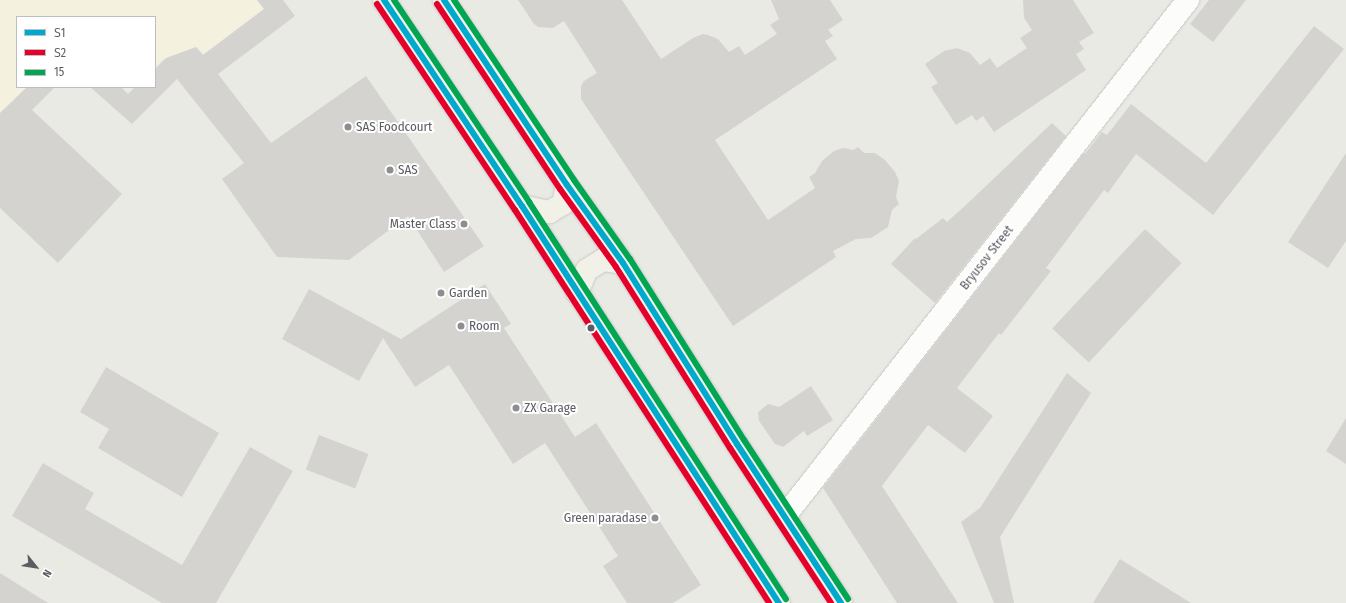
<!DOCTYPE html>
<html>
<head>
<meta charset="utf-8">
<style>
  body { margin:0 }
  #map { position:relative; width:1346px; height:603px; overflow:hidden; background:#eaeae5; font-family:"Fira Sans Condensed","Noto Sans Armenian",sans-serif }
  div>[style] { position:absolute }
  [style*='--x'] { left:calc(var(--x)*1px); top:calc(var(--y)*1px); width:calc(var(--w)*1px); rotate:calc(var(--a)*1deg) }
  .commercial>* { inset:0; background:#f4f1de }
  .building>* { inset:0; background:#d4d3d0; transform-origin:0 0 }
  .roads { filter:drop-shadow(0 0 1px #c7c7c5) drop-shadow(0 0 1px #c7c7c5) }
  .street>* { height:22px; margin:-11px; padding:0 11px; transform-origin:11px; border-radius:11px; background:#fcfcfb }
  .primary>* { height:22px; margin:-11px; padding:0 11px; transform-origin:11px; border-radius:11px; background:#f2f1e7 }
  .bus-1>* { height:6px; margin:-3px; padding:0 3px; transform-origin:3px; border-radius:3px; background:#00a9ce }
  .bus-2>* { height:6px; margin:-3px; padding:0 3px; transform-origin:3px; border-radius:3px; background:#e4002b }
  .bus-3>* { height:6px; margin:-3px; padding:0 3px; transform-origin:3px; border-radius:3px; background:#00a651 }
  .dots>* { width:11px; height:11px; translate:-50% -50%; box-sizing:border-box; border:2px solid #fff; border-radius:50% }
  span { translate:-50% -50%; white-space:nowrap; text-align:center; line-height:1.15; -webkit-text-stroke:4px #fff; paint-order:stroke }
  .poi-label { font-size:13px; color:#5b5d62 }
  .left { translate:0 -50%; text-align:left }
  .right { translate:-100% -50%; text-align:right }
  .street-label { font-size:13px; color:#5b5d62 }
  .legend { position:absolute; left:16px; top:16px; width:140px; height:72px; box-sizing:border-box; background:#fff; border:1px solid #bdbec0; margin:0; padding:5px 7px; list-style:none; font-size:12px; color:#5b5d62 }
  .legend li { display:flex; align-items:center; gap:8px; height:20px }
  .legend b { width:20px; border:1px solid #bdbec0 }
  .north { position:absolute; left:16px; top:547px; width:40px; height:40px; -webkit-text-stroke:3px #fff; paint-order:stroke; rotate:120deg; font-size:11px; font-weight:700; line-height:16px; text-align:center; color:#5b5d62 }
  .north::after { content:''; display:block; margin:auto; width:14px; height:18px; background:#5b5d62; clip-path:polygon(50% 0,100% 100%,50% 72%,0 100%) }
</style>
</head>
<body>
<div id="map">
  <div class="commercial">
    <div style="clip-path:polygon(0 0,257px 0,264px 9px,204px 54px,196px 47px,162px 60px,155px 67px,155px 17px,17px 17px,17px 87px,27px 87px,0 113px)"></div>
  </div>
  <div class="building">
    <div style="clip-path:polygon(257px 0,283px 0,295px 16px,218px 74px,271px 143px,366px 76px,484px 246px,444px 272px,408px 216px,349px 260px,277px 257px,222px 179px,244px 163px,177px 79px,132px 124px,90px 87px,121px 87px,128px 94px,135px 87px,155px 87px,155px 69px,166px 58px,196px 47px,203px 55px,264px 9px)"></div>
    <div style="clip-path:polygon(518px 0,622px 0,661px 59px,693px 38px,703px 34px,708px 35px,718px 39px,729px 52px,739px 46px,745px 55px,777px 34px,770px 25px,779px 19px,771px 0,830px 0,843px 20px,828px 30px,833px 36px,825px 41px,837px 59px,715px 140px,768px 220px,815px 188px,809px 177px,815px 173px,822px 161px,834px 151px,843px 148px,853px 150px,858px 147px,864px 153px,875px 153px,885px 160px,895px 172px,899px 181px,896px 197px,899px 204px,892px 210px,888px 227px,871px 238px,856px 239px,833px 251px,836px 257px,733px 326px,581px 99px,581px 86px,584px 81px,597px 73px,564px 21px,553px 28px,538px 27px,534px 24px)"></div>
    <div style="clip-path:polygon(1023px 0,1073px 0,1094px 33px,1079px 42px,1084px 49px,1076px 54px,1086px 70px,994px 132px,983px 116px,976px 121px,972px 115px,956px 125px,931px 87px,938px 83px,925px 64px,944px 51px,957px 48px,970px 53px,980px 65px,990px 58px,997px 68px,1027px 48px,1020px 38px,1032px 30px,1024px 18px)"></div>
    <div style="clip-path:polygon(1209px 0,1246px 0,1213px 42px,1190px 24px)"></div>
    <div style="clip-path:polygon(1314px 26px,1344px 49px,1213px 215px,1136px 154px,1108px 193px,1104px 190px,1046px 268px,1051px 271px,1001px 335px,999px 333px,957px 388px,993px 416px,965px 453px,928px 425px,882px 486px,958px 603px,897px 603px,823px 488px,1084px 153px,1085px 154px,1102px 132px,1107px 135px,1131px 104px,1206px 163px)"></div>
    <div style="clip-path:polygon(27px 87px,55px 87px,32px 110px,122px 194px,58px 263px,0 208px,0 113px)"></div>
    <div style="clip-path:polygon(1052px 123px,1066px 136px,935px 303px,891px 264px,915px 238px,916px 239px,943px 218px,947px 222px,968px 203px)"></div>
    <div style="clip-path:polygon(1346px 153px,1346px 241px,1328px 268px,1288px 242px)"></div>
    <div style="left:1145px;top:229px;width:50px;height:136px;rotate:43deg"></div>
    <div style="clip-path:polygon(485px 284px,511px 324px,504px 328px,575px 437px,596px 423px,701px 585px,673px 603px,627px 603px,603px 566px,618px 556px,545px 443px,513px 464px,449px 365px,415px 387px,383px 338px,359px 381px,282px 339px,309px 289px,401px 339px)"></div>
    <div style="clip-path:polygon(106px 367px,219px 433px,182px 497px,98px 448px,109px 429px,80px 412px)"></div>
    <div style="clip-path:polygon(1067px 373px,1091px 393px,1000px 537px,1014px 603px,994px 603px,961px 522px,980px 508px)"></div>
    <div style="clip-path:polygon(811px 386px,833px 420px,807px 436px,804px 431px,783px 447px,775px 444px,759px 421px,758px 412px,768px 404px,779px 407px)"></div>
    <div style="clip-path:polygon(1346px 418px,1346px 464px,1326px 451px)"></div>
    <div style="left:319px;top:435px;width:53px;height:37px;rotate:21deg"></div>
    <div style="clip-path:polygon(250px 447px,293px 471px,216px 603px,162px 603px,12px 516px,43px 463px,94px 493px,85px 509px,182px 565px)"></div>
    <div style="clip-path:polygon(1120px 559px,1191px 603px,1093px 603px)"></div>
    <div style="clip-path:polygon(0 573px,48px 603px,0 603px)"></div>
  </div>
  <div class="roads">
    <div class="street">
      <div style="--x:785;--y:516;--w:655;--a:-52.01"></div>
    </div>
    <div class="primary">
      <div style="--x:384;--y:0;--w:248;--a:56.2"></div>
      <div style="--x:522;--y:206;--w:473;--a:57.1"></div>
      <div style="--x:444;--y:0;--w:222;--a:56.4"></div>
      <div style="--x:567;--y:185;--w:96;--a:54.3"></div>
      <div style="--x:623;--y:263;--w:214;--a:57.8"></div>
      <div style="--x:737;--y:444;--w:190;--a:56.8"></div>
      <div style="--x:522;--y:206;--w:28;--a:13"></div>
      <div style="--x:549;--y:212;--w:16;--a:-30"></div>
      <div style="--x:563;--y:204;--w:19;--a:-78"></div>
      <div style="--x:577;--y:293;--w:25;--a:-67"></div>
      <div style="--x:587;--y:270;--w:19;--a:-32"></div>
      <div style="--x:603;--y:260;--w:20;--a:9"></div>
    </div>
  </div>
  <div class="bus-1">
    <div style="--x:384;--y:0;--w:248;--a:56.2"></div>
    <div style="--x:522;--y:206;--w:473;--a:57.1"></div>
    <div style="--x:444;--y:0;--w:222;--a:56.4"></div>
    <div style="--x:567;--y:185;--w:96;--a:54.3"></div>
    <div style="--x:623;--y:263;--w:214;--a:57.8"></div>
    <div style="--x:737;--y:444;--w:190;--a:56.8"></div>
  </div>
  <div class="bus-2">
    <div style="--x:377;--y:4;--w:248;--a:56.2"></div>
    <div style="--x:515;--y:210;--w:468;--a:57.1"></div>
    <div style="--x:437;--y:4;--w:222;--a:56.4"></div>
    <div style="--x:560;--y:189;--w:96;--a:54.3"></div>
    <div style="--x:616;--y:267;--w:214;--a:57.8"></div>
    <div style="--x:730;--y:448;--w:185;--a:56.9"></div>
  </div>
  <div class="bus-3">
    <div style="--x:394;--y:0;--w:243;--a:56.2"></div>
    <div style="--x:529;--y:202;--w:473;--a:57.1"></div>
    <div style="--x:454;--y:0;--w:216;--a:56.3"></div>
    <div style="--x:574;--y:180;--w:97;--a:54.7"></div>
    <div style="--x:630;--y:259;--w:214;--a:57.8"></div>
    <div style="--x:744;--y:440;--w:190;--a:56.8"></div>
  </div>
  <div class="dots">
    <div style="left:348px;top:127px;background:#8d8e90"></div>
    <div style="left:390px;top:170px;background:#8d8e90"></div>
    <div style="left:464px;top:224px;background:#8d8e90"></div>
    <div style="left:441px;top:293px;background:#8d8e90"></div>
    <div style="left:461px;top:326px;background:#8d8e90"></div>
    <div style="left:591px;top:328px;background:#5b5d62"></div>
    <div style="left:516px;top:408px;background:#8d8e90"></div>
    <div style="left:655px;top:518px;background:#8d8e90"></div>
  </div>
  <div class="poi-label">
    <span class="left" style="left:356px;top:127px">SAS Foodcourt</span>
    <span class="left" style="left:398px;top:170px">SAS</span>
    <span class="right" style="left:456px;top:224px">Master Class</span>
    <span class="left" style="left:449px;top:293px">Garden</span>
    <span class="left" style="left:469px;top:326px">Room</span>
    <span class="left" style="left:524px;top:408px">ZX Garage</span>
    <span class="right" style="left:647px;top:518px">Green paradase</span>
  </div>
  <div class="street-label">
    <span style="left:987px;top:258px;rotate:-52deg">Bryusov Street</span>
  </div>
  <ul class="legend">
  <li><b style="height:5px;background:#00a9ce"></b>Տ1</li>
  <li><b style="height:5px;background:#e4002b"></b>Տ2</li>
  <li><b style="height:5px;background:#00a651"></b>15</li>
  </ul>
  <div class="north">N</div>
</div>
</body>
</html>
